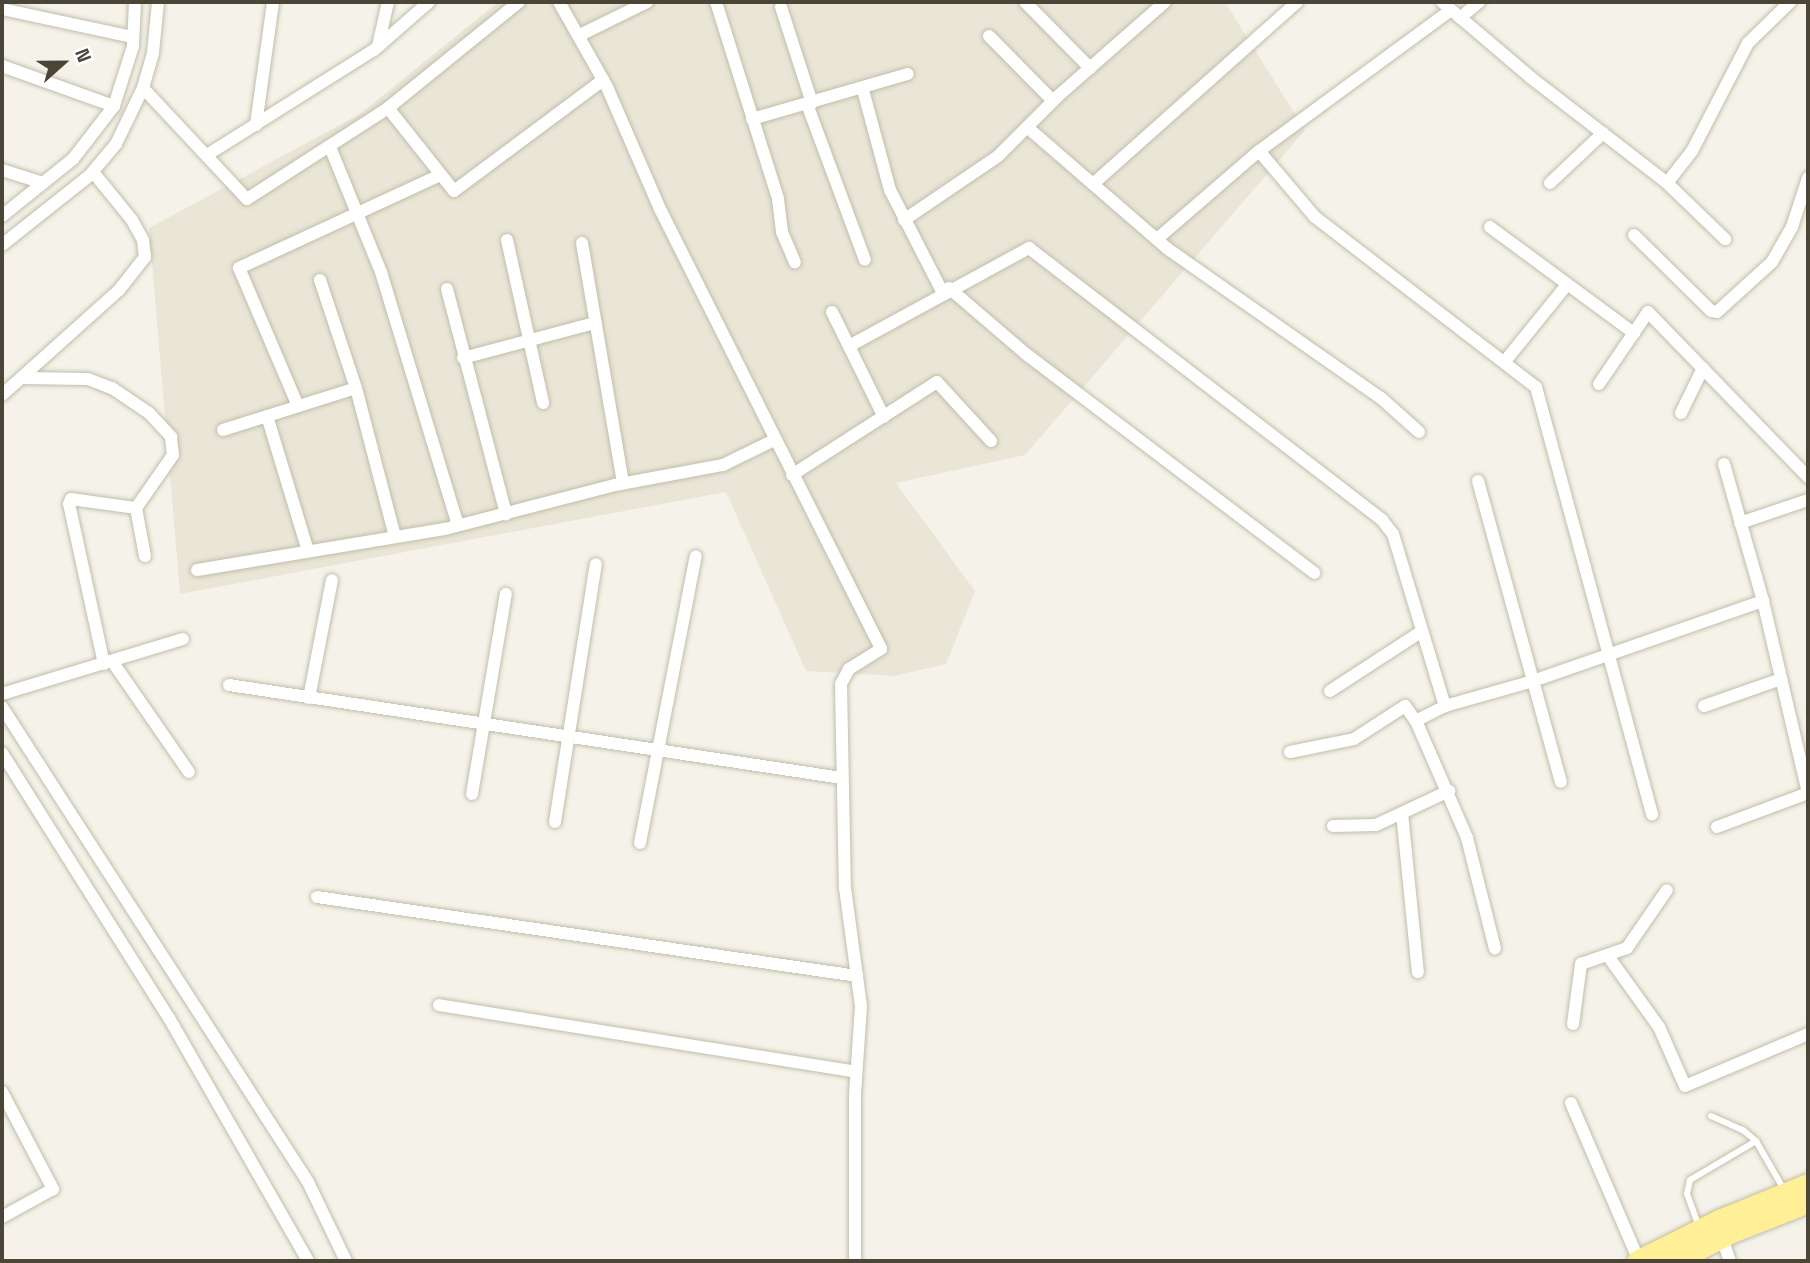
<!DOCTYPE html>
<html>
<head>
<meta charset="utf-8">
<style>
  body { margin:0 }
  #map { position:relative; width:1810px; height:1263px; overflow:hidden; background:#f5f3e9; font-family:"Space Grotesk",sans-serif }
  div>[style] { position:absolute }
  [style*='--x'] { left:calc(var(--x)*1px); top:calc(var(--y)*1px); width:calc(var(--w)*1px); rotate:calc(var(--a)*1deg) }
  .residential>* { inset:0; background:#eae6d7 }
  .roads { filter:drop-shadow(0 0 2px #c2bdab) drop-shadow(0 0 2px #c2bdab) }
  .lane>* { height:6px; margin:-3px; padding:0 3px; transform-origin:3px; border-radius:3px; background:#fff }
  .street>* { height:12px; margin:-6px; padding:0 6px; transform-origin:6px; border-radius:6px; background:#fff }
  .primary>* { height:21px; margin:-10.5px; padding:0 10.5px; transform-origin:10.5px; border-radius:10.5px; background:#fff098 }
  span { translate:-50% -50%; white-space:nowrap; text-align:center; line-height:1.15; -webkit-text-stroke:5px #fff; paint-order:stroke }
  .frame { position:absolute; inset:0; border:4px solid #4a4537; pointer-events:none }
  .north { position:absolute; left:28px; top:28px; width:70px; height:70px; -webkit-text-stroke:5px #fff; paint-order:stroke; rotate:69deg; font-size:19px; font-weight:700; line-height:28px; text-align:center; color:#4a4537 }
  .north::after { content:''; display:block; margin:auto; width:24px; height:32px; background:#4a4537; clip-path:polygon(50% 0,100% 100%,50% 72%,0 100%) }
</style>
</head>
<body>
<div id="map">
  <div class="residential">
    <div style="clip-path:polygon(498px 2px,1225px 2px,1305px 130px,1025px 455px,896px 483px,975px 591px,946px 664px,894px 676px,806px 671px,726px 492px,180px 594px,149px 228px,360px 114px)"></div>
  </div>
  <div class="roads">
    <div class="lane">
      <div style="--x:1711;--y:1116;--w:35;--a:24"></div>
      <div style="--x:1743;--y:1130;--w:17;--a:40"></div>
      <div style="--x:1756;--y:1141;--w:54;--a:60.1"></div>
      <div style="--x:1698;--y:1224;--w:32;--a:-110"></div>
      <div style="--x:1687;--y:1194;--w:14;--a:-78"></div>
      <div style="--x:1690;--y:1180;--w:77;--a:-30.6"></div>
    </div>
    <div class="street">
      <div style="--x:559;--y:2;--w:98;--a:60.5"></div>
      <div style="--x:607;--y:87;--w:135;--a:66.5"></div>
      <div style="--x:661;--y:211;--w:490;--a:63.3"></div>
      <div style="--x:881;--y:649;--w:38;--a:148"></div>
      <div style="--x:849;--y:669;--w:17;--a:118"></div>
      <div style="--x:841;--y:684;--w:204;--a:88.9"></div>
      <div style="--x:845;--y:888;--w:119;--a:82.3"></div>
      <div style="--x:861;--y:1006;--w:89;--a:93.9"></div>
      <div style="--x:855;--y:1095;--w:166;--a:90"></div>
      <div style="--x:716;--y:2;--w:207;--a:72.5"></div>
      <div style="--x:778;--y:199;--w:33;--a:83"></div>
      <div style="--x:782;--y:232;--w:33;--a:67"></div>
      <div style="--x:1025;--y:2;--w:93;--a:45.4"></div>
      <div style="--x:1442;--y:2;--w:116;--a:40.4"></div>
      <div style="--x:1530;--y:77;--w:173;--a:37.7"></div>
      <div style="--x:1667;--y:183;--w:81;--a:44"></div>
      <div style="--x:781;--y:7;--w:101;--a:72.1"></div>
      <div style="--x:2;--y:9;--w:134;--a:12.1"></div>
      <div style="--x:1460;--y:18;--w:25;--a:-40"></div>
      <div style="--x:580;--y:35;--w:75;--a:-26.2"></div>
      <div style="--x:989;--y:36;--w:91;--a:45.4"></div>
      <div style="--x:378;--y:46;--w:45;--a:-77.2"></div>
      <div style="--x:2;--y:66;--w:119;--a:19.7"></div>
      <div style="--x:143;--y:88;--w:152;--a:46.9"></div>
      <div style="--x:247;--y:199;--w:168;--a:-32.8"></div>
      <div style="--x:388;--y:108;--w:169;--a:-39"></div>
      <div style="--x:863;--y:90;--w:104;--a:74.9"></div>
      <div style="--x:890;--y:190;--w:114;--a:62.8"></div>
      <div style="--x:807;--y:104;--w:166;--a:69.6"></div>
      <div style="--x:388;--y:108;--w:106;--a:51.5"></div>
      <div style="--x:454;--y:191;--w:186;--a:-36.7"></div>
      <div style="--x:752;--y:119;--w:162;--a:-16.1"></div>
      <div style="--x:256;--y:125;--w:124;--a:-82.1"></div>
      <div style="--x:1027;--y:127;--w:186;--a:40.9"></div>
      <div style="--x:1168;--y:249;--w:260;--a:35"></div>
      <div style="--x:1381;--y:398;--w:51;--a:41.8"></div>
      <div style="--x:330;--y:147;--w:135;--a:67.8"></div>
      <div style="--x:381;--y:272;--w:264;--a:73.1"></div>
      <div style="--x:1259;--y:151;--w:87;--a:49.7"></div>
      <div style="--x:1315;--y:217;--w:279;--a:37.6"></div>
      <div style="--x:1536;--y:387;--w:443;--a:74.8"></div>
      <div style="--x:207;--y:155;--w:197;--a:-32.2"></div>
      <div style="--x:374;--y:50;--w:73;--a:-41.1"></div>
      <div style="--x:2;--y:170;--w:43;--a:17.6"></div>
      <div style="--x:1550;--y:183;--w:73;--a:-43.3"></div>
      <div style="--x:1667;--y:183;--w:41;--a:-52"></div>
      <div style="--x:1692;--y:151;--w:122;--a:-62.6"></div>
      <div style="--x:1748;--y:43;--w:59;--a:-44.3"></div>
      <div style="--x:1093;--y:184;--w:273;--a:-41.7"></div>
      <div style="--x:2;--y:216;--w:91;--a:-38.8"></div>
      <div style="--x:73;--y:159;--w:67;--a:-52.3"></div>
      <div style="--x:114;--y:106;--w:63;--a:-72.4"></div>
      <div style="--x:133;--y:46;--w:44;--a:-87.4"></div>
      <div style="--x:904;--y:220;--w:114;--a:-34.2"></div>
      <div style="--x:998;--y:156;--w:85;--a:-45"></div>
      <div style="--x:1058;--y:96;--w:142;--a:-41.3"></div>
      <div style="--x:1490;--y:227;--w:179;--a:36.4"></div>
      <div style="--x:1634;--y:235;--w:108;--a:44.6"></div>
      <div style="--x:1711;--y:311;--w:6;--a:9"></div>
      <div style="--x:1717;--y:312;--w:74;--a:-42.3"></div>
      <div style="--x:1772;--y:262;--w:40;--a:-60.3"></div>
      <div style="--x:1792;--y:227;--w:52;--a:-71.9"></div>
      <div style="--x:1157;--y:239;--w:135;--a:-40.8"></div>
      <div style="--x:1259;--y:151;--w:238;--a:-36.3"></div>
      <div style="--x:507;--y:240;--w:167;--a:77.5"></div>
      <div style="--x:582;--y:243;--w:244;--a:80.3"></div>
      <div style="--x:2;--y:245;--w:111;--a:-38.4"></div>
      <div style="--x:89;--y:176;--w:42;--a:-49.8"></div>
      <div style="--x:116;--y:144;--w:62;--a:-64.3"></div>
      <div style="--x:143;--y:88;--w:36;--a:-74"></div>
      <div style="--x:153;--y:53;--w:51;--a:-84.4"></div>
      <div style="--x:320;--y:280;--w:114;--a:71.6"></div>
      <div style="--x:356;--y:388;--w:154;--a:75.3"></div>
      <div style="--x:949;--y:288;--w:101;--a:40.6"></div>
      <div style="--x:1026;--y:354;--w:362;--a:37.2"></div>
      <div style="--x:447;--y:289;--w:233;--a:75.3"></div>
      <div style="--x:832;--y:312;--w:117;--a:63.7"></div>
      <div style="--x:851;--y:345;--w:203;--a:-28.6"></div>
      <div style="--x:1029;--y:248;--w:446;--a:37.6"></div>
      <div style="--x:1382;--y:520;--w:18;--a:52"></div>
      <div style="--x:1393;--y:534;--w:180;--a:73.2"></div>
      <div style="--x:1445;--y:706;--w:88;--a:-15.8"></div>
      <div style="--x:1530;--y:682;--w:247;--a:-19.2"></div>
      <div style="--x:463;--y:358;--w:137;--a:-14.9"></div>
      <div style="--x:1506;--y:360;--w:95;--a:-51"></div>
      <div style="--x:21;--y:378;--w:67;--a:0.9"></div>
      <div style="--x:88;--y:379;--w:26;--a:21"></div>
      <div style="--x:112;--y:388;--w:45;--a:34"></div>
      <div style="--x:149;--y:413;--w:33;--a:47"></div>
      <div style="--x:171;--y:437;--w:18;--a:84"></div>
      <div style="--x:173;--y:455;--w:65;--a:124.9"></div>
      <div style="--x:136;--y:508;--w:49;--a:79.4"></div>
      <div style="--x:1599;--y:384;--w:87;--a:-55.8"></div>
      <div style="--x:1648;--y:312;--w:230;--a:45.9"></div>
      <div style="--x:2;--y:395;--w:157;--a:-41.9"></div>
      <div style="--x:119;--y:290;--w:42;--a:-51.8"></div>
      <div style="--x:145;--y:257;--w:17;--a:-97"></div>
      <div style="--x:143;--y:240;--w:23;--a:-119"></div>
      <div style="--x:132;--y:220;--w:62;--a:-129.1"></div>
      <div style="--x:298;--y:406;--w:150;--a:-113.1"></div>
      <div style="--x:239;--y:268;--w:221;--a:-24.8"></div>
      <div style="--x:1681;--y:413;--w:50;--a:-63.9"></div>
      <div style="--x:267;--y:416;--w:141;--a:73.1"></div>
      <div style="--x:223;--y:430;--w:139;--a:-17.5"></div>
      <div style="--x:1724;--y:464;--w:142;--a:74.1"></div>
      <div style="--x:1763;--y:601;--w:197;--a:76.8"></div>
      <div style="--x:792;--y:475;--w:172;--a:-32.7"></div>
      <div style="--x:937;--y:382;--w:80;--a:47.5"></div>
      <div style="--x:1478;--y:481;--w:312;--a:74.6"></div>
      <div style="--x:1740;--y:523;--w:72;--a:-18.7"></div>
      <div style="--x:197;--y:570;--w:251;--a:-9.4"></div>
      <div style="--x:445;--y:529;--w:176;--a:-14.5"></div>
      <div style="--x:615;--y:485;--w:110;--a:-10.5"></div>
      <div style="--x:723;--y:465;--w:57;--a:-26.1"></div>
      <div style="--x:112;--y:661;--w:135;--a:55.3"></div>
      <div style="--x:104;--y:664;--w:164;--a:-102.3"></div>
      <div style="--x:69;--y:504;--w:5;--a:-68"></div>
      <div style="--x:71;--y:499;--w:66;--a:7.9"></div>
      <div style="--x:229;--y:685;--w:620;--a:8.63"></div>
      <div style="--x:1330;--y:691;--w:110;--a:-33.1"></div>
      <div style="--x:2;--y:694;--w:189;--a:-16.9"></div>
      <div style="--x:309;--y:698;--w:120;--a:-79"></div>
      <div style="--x:1445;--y:706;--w:33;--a:153"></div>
      <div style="--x:1416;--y:721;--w:128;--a:66.4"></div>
      <div style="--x:1467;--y:838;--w:114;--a:75.8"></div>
      <div style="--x:1704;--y:706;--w:82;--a:-19.3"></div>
      <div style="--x:2;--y:707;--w:565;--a:57.21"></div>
      <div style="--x:308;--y:1182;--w:88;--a:64.3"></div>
      <div style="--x:1290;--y:752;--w:65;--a:-11.5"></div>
      <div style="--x:1354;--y:739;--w:61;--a:-32.9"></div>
      <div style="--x:1405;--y:706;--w:19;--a:54"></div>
      <div style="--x:2;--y:753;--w:313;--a:57.8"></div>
      <div style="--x:169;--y:1018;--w:280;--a:60.2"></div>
      <div style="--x:472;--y:794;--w:203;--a:-80.4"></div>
      <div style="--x:1402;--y:813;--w:160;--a:84.3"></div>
      <div style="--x:555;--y:822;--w:261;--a:-81"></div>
      <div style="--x:1333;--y:826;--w:43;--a:-1.3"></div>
      <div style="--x:1376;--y:825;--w:81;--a:-25"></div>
      <div style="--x:1717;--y:827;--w:97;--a:-20.5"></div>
      <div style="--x:640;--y:843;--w:292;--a:-79"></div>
      <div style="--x:317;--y:897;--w:546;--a:8.32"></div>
      <div style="--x:1608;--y:956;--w:87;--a:54.3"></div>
      <div style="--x:1659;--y:1027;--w:64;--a:66.2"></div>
      <div style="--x:1685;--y:1086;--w:134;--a:-22.9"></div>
      <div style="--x:439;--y:1005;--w:422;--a:9.1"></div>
      <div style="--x:1573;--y:1024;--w:61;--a:-82.4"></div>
      <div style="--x:1581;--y:964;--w:49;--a:-19.2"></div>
      <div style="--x:1627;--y:948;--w:70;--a:-55.4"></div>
      <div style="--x:2;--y:1092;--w:110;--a:62.3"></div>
      <div style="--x:53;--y:1189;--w:58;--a:151.2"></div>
      <div style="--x:1571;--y:1103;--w:172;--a:66.7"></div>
      <div style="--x:1721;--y:1234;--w:28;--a:72"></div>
    </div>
    <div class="primary">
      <div style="--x:1637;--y:1261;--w:92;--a:-26.6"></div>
      <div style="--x:1719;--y:1220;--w:96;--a:-22"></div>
      <div style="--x:1676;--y:1261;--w:63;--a:-27.4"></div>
      <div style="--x:1732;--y:1232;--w:82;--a:-21.5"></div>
    </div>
  </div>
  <div class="frame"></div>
  <div class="north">N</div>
</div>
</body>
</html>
